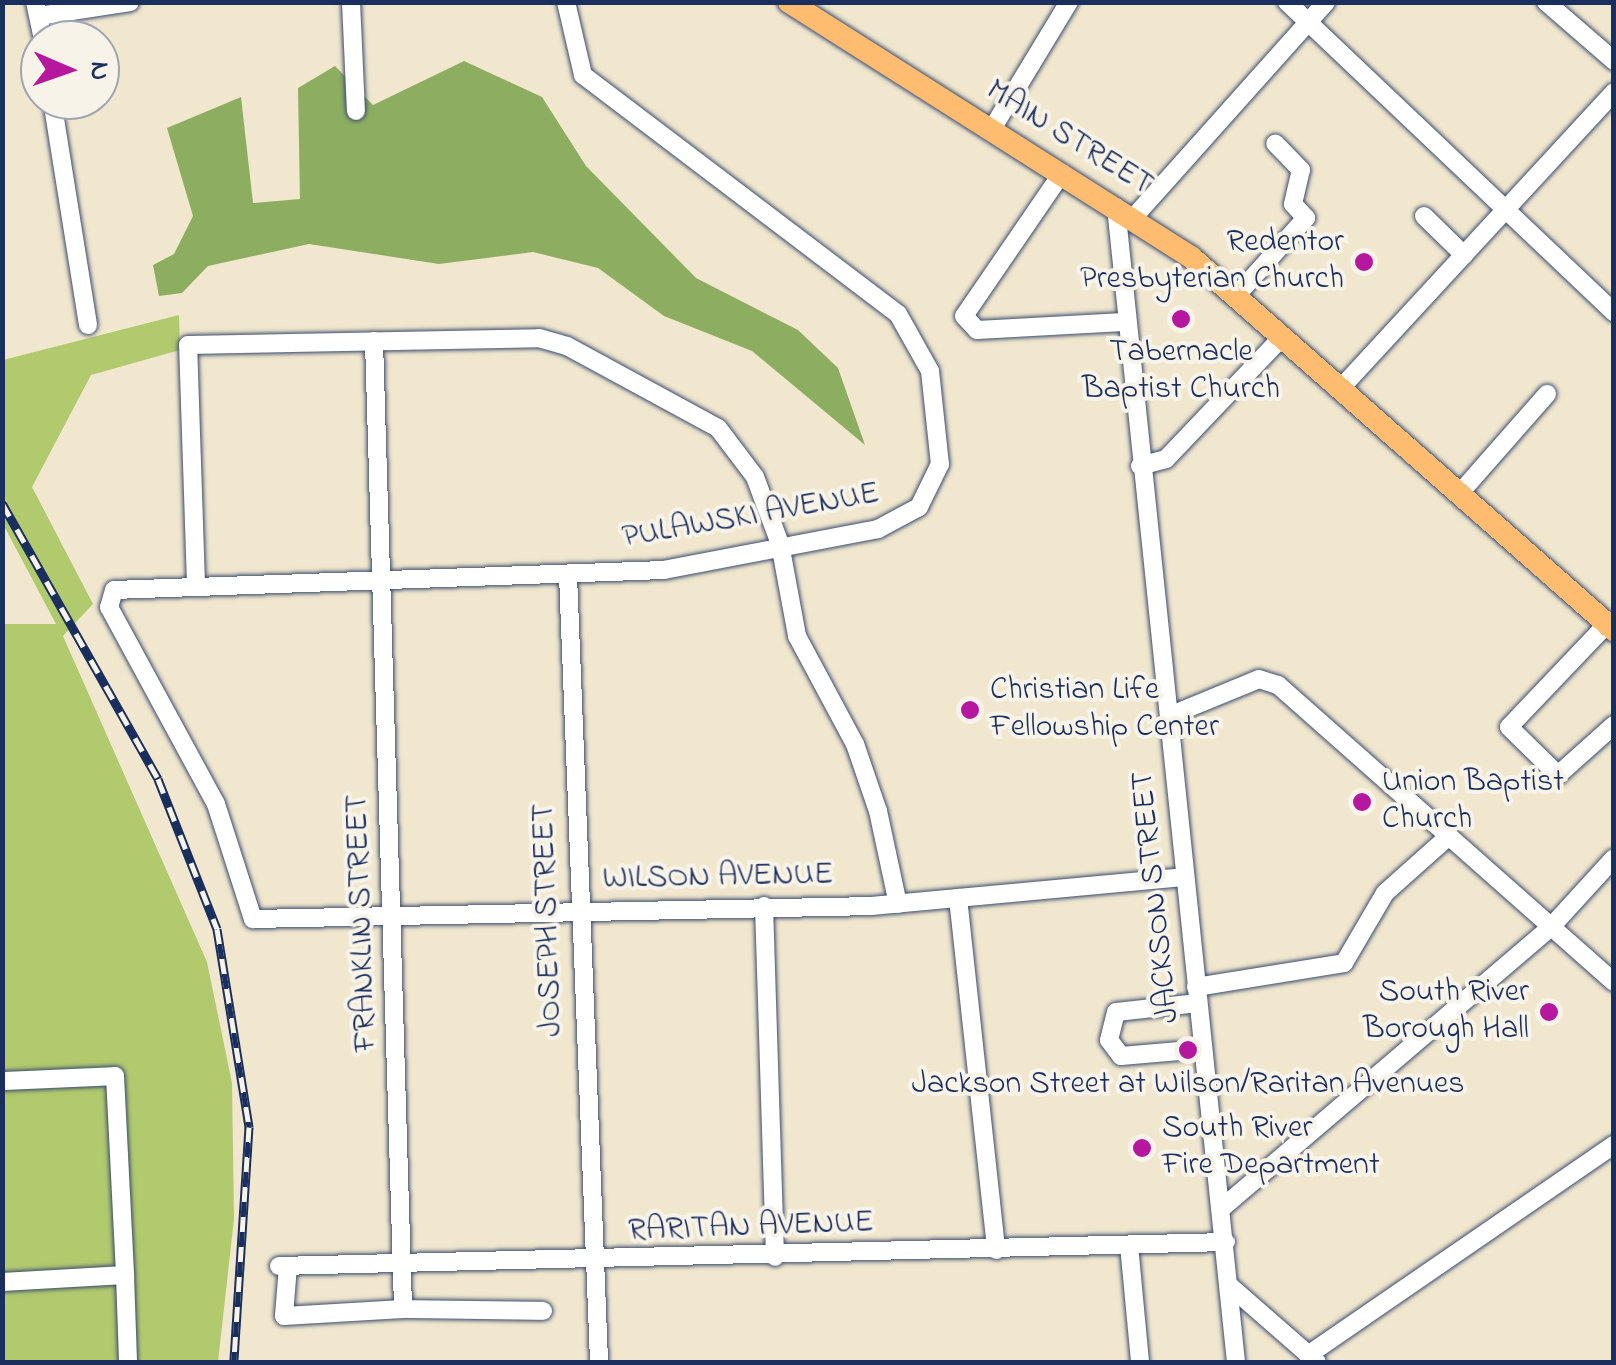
<!DOCTYPE html>
<html>
<head>
<meta charset="utf-8">
<style>
  body { margin:0 }
  #map { position:relative; width:1616px; height:1365px; overflow:hidden; background:#f0e7ce; font-family:"Indie Flower",sans-serif }
  div>[style] { position:absolute }
  [style*='--x'] { left:calc(var(--x)*1px); top:calc(var(--y)*1px); width:calc(var(--w)*1px); rotate:calc(var(--a)*1deg) }
  .green>* { inset:0; background:#b2ca6e }
  .forest>* { inset:0; background:#8dae61 }
  .roads { filter:drop-shadow(0 0 2px #3b4b6f) drop-shadow(0 0 2px #3b4b6f) }
  .minor>* { height:18px; margin:-9px; padding:0 9px; transform-origin:9px; border-radius:9px; background:#fff }
  .major>* { height:22px; margin:-11px; padding:0 11px; transform-origin:11px; border-radius:11px; background:#fdbc70 }
  .rail>* { height:9px; margin-top:-4.5px; transform-origin:0; background:repeating-linear-gradient(90deg,#f7f3e8 0 15px,#1b2f5e 0 30px); box-sizing:border-box; border-block:2px solid #1b2f5e }
  .dots>* { width:28px; height:28px; translate:-50% -50%; box-sizing:border-box; border:5px solid #f7f3e8; border-radius:50% }
  span { translate:-50% -50%; white-space:nowrap; text-align:center; line-height:1.15; -webkit-text-stroke:8px #f7f3e8; paint-order:stroke }
  .street-label { font-size:32px; color:#1b2f5e }
  .poi-label { font-size:32px; color:#1b2f5e }
  .right { translate:-100% -50%; text-align:right }
  .left { translate:0 -50%; text-align:left }
  .frame { position:absolute; inset:0; border:5px solid #1b2f5e; pointer-events:none }
  .north { position:absolute; left:20px; top:20px; width:100px; height:100px; box-sizing:border-box; background:#f7f3e8; border:2px solid #9fa5b1; border-radius:50%; rotate:92deg; font-size:28px; font-weight:700; line-height:40px; text-align:center; color:#1b2f5e }
  .north::after { content:''; display:block; margin:auto; width:35px; height:45px; background:#b5179e; clip-path:polygon(50% 0,100% 100%,50% 72%,0 100%) }
</style>
</head>
<body>
<div id="map">
  <div class="green">
    <div style="clip-path:polygon(179px 315px,180px 350px,91px 375px,32px 487px,93px 604px,63px 636px,207px 962px,232px 1083px,234px 1219px,218px 1362px,3px 1362px,3px 624px,56px 624px,3px 524px,3px 360px)"></div>
  </div>
  <div class="forest">
    <div style="clip-path:polygon(464px 61px,542px 97px,586px 166px,696px 278px,798px 330px,838px 368px,865px 445px,752px 351px,664px 316px,598px 268px,533px 252px,439px 264px,309px 244px,208px 266px,182px 293px,159px 296px,153px 265px,174px 254px,193px 216px,167px 128px,241px 97px,253px 203px,300px 199px,298px 88px,335px 66px,373px 105px)"></div>
  </div>
  <div class="roads">
    <div class="minor">
      <div style="--x:35;--y:2;--w:39;--a:78"></div>
      <div style="--x:351;--y:2;--w:109;--a:87.4"></div>
      <div style="--x:566;--y:2;--w:75;--a:76.9"></div>
      <div style="--x:583;--y:75;--w:395;--a:37.2"></div>
      <div style="--x:898;--y:314;--w:65;--a:60.7"></div>
      <div style="--x:930;--y:371;--w:94;--a:83.9"></div>
      <div style="--x:940;--y:464;--w:48;--a:116"></div>
      <div style="--x:919;--y:507;--w:47;--a:151.8"></div>
      <div style="--x:878;--y:529;--w:218;--a:169.2"></div>
      <div style="--x:664;--y:570;--w:550;--a:177.92"></div>
      <div style="--x:114;--y:590;--w:18;--a:106"></div>
      <div style="--x:109;--y:607;--w:224;--a:61.5"></div>
      <div style="--x:216;--y:804;--w:121;--a:72.2"></div>
      <div style="--x:253;--y:919;--w:619;--a:-1.2"></div>
      <div style="--x:872;--y:906;--w:312;--a:-5.3"></div>
      <div style="--x:1287;--y:2;--w:451;--a:43.5"></div>
      <div style="--x:1546;--y:2;--w:90;--a:40.9"></div>
      <div style="--x:39;--y:16;--w:92;--a:-8.7"></div>
      <div style="--x:52;--y:100;--w:228;--a:80.9"></div>
      <div style="--x:992;--y:129;--w:149;--a:-58.8"></div>
      <div style="--x:1062;--y:173;--w:173;--a:124.4"></div>
      <div style="--x:964;--y:316;--w:19;--a:47"></div>
      <div style="--x:977;--y:330;--w:147;--a:-3.1"></div>
      <div style="--x:1116;--y:207;--w:1161;--a:84.07"></div>
      <div style="--x:1424;--y:216;--w:56;--a:44.3"></div>
      <div style="--x:1134;--y:217;--w:288;--a:-48.2"></div>
      <div style="--x:1236;--y:296;--w:105;--a:-48.1"></div>
      <div style="--x:1306;--y:218;--w:19;--a:-133"></div>
      <div style="--x:1293;--y:204;--w:35;--a:-77"></div>
      <div style="--x:1301;--y:170;--w:37;--a:-134"></div>
      <div style="--x:374;--y:341;--w:968;--a:88.28"></div>
      <div style="--x:403;--y:1309;--w:140;--a:0.8"></div>
      <div style="--x:1341;--y:388;--w:403;--a:-47.3"></div>
      <div style="--x:1140;--y:466;--w:27;--a:-15"></div>
      <div style="--x:1166;--y:459;--w:168;--a:-46.4"></div>
      <div style="--x:1460;--y:493;--w:132;--a:-48.7"></div>
      <div style="--x:568;--y:575;--w:788;--a:87.74"></div>
      <div style="--x:196;--y:584;--w:239;--a:-91.9"></div>
      <div style="--x:188;--y:345;--w:351;--a:-1.1"></div>
      <div style="--x:539;--y:338;--w:29;--a:16"></div>
      <div style="--x:567;--y:346;--w:172;--a:28.5"></div>
      <div style="--x:718;--y:428;--w:61;--a:52.9"></div>
      <div style="--x:755;--y:477;--w:72;--a:69.5"></div>
      <div style="--x:780;--y:544;--w:94;--a:79.5"></div>
      <div style="--x:797;--y:636;--w:123;--a:61.8"></div>
      <div style="--x:855;--y:744;--w:71;--a:71.1"></div>
      <div style="--x:878;--y:811;--w:95;--a:77.9"></div>
      <div style="--x:1607;--y:624;--w:142;--a:133.6"></div>
      <div style="--x:1509;--y:727;--w:69;--a:44.4"></div>
      <div style="--x:1558;--y:775;--w:75;--a:-41.8"></div>
      <div style="--x:1169;--y:716;--w:97;--a:-22.3"></div>
      <div style="--x:1259;--y:679;--w:20;--a:18"></div>
      <div style="--x:1278;--y:685;--w:448;--a:41.5"></div>
      <div style="--x:958;--y:898;--w:354;--a:83.8"></div>
      <div style="--x:764;--y:906;--w:351;--a:88.2"></div>
      <div style="--x:1196;--y:987;--w:150;--a:-9.2"></div>
      <div style="--x:1344;--y:963;--w:81;--a:-59.6"></div>
      <div style="--x:1385;--y:893;--w:86;--a:-41.7"></div>
      <div style="--x:1198;--y:1003;--w:82;--a:173.7"></div>
      <div style="--x:1116;--y:1012;--w:29;--a:104"></div>
      <div style="--x:1109;--y:1040;--w:20;--a:53"></div>
      <div style="--x:1121;--y:1056;--w:82;--a:-4.9"></div>
      <div style="--x:2;--y:1081;--w:113;--a:-2.5"></div>
      <div style="--x:115;--y:1076;--w:199;--a:87.1"></div>
      <div style="--x:1222;--y:1208;--w:433;--a:-40.5"></div>
      <div style="--x:1551;--y:927;--w:93;--a:-47.6"></div>
      <div style="--x:1129;--y:1245;--w:118;--a:84.6"></div>
      <div style="--x:279;--y:1266;--w:947;--a:-1.45"></div>
      <div style="--x:288;--y:1266;--w:50;--a:94.6"></div>
      <div style="--x:284;--y:1316;--w:119;--a:-3.4"></div>
      <div style="--x:2;--y:1282;--w:123;--a:-3.3"></div>
      <div style="--x:125;--y:1275;--w:87;--a:88"></div>
      <div style="--x:1231;--y:1287;--w:114;--a:41.1"></div>
      <div style="--x:1308;--y:1355;--w:371;--a:-34.5"></div>
    </div>
    <div class="major">
      <div style="--x:789;--y:2;--w:477;--a:32.4"></div>
      <div style="--x:1192;--y:258;--w:563;--a:41.4"></div>
    </div>
  </div>
  <div class="rail">
    <div style="--x:2;--y:503;--w:317;--a:60.5"></div>
    <div style="--x:158;--y:779;--w:161;--a:68.5"></div>
    <div style="--x:217;--y:929;--w:201;--a:80.8"></div>
    <div style="--x:249;--y:1127;--w:235;--a:93.7"></div>
  </div>
  <div class="dots">
    <div style="left:1364px;top:262px;background:#b5179e"></div>
    <div style="left:1181px;top:319px;background:#b5179e"></div>
    <div style="left:970px;top:710px;background:#b5179e"></div>
    <div style="left:1362px;top:802px;background:#b5179e"></div>
    <div style="left:1549px;top:1012px;background:#b5179e"></div>
    <div style="left:1188px;top:1050px;background:#b5179e"></div>
    <div style="left:1142px;top:1148px;background:#b5179e"></div>
  </div>
  <div class="street-label">
    <span style="left:1069px;top:139px;rotate:32deg">MAIN STREET</span>
    <span style="left:751px;top:517px;rotate:-10deg">PULAWSKI AVENUE</span>
    <span style="left:718px;top:878px;rotate:-1deg">WILSON AVENUE</span>
    <span style="left:1157px;top:897px;rotate:-96deg">JACKSON STREET</span>
    <span style="left:549px;top:920px;rotate:-92deg">JOSEPH STREET</span>
    <span style="left:363px;top:923px;rotate:-92deg">FRANKLIN STREET</span>
    <span style="left:751px;top:1228px;rotate:-2deg">RARITAN AVENUE</span>
  </div>
  <div class="poi-label">
    <span class="right" style="left:1344px;top:262px">Redentor<br>Presbyterian Church</span>
    <span style="left:1181px;top:372px">Tabernacle<br>Baptist Church</span>
    <span class="left" style="left:990px;top:710px">Christian Life<br>Fellowship Center</span>
    <span class="left" style="left:1382px;top:802px">Union Baptist<br>Church</span>
    <span class="right" style="left:1529px;top:1012px">South River<br>Borough Hall</span>
    <span style="left:1188px;top:1085px">Jackson Street at Wilson/Raritan Avenues</span>
    <span class="left" style="left:1162px;top:1148px">South River<br>Fire Department</span>
  </div>
  <div class="frame"></div>
  <div class="north">N</div>
</div>
</body>
</html>
